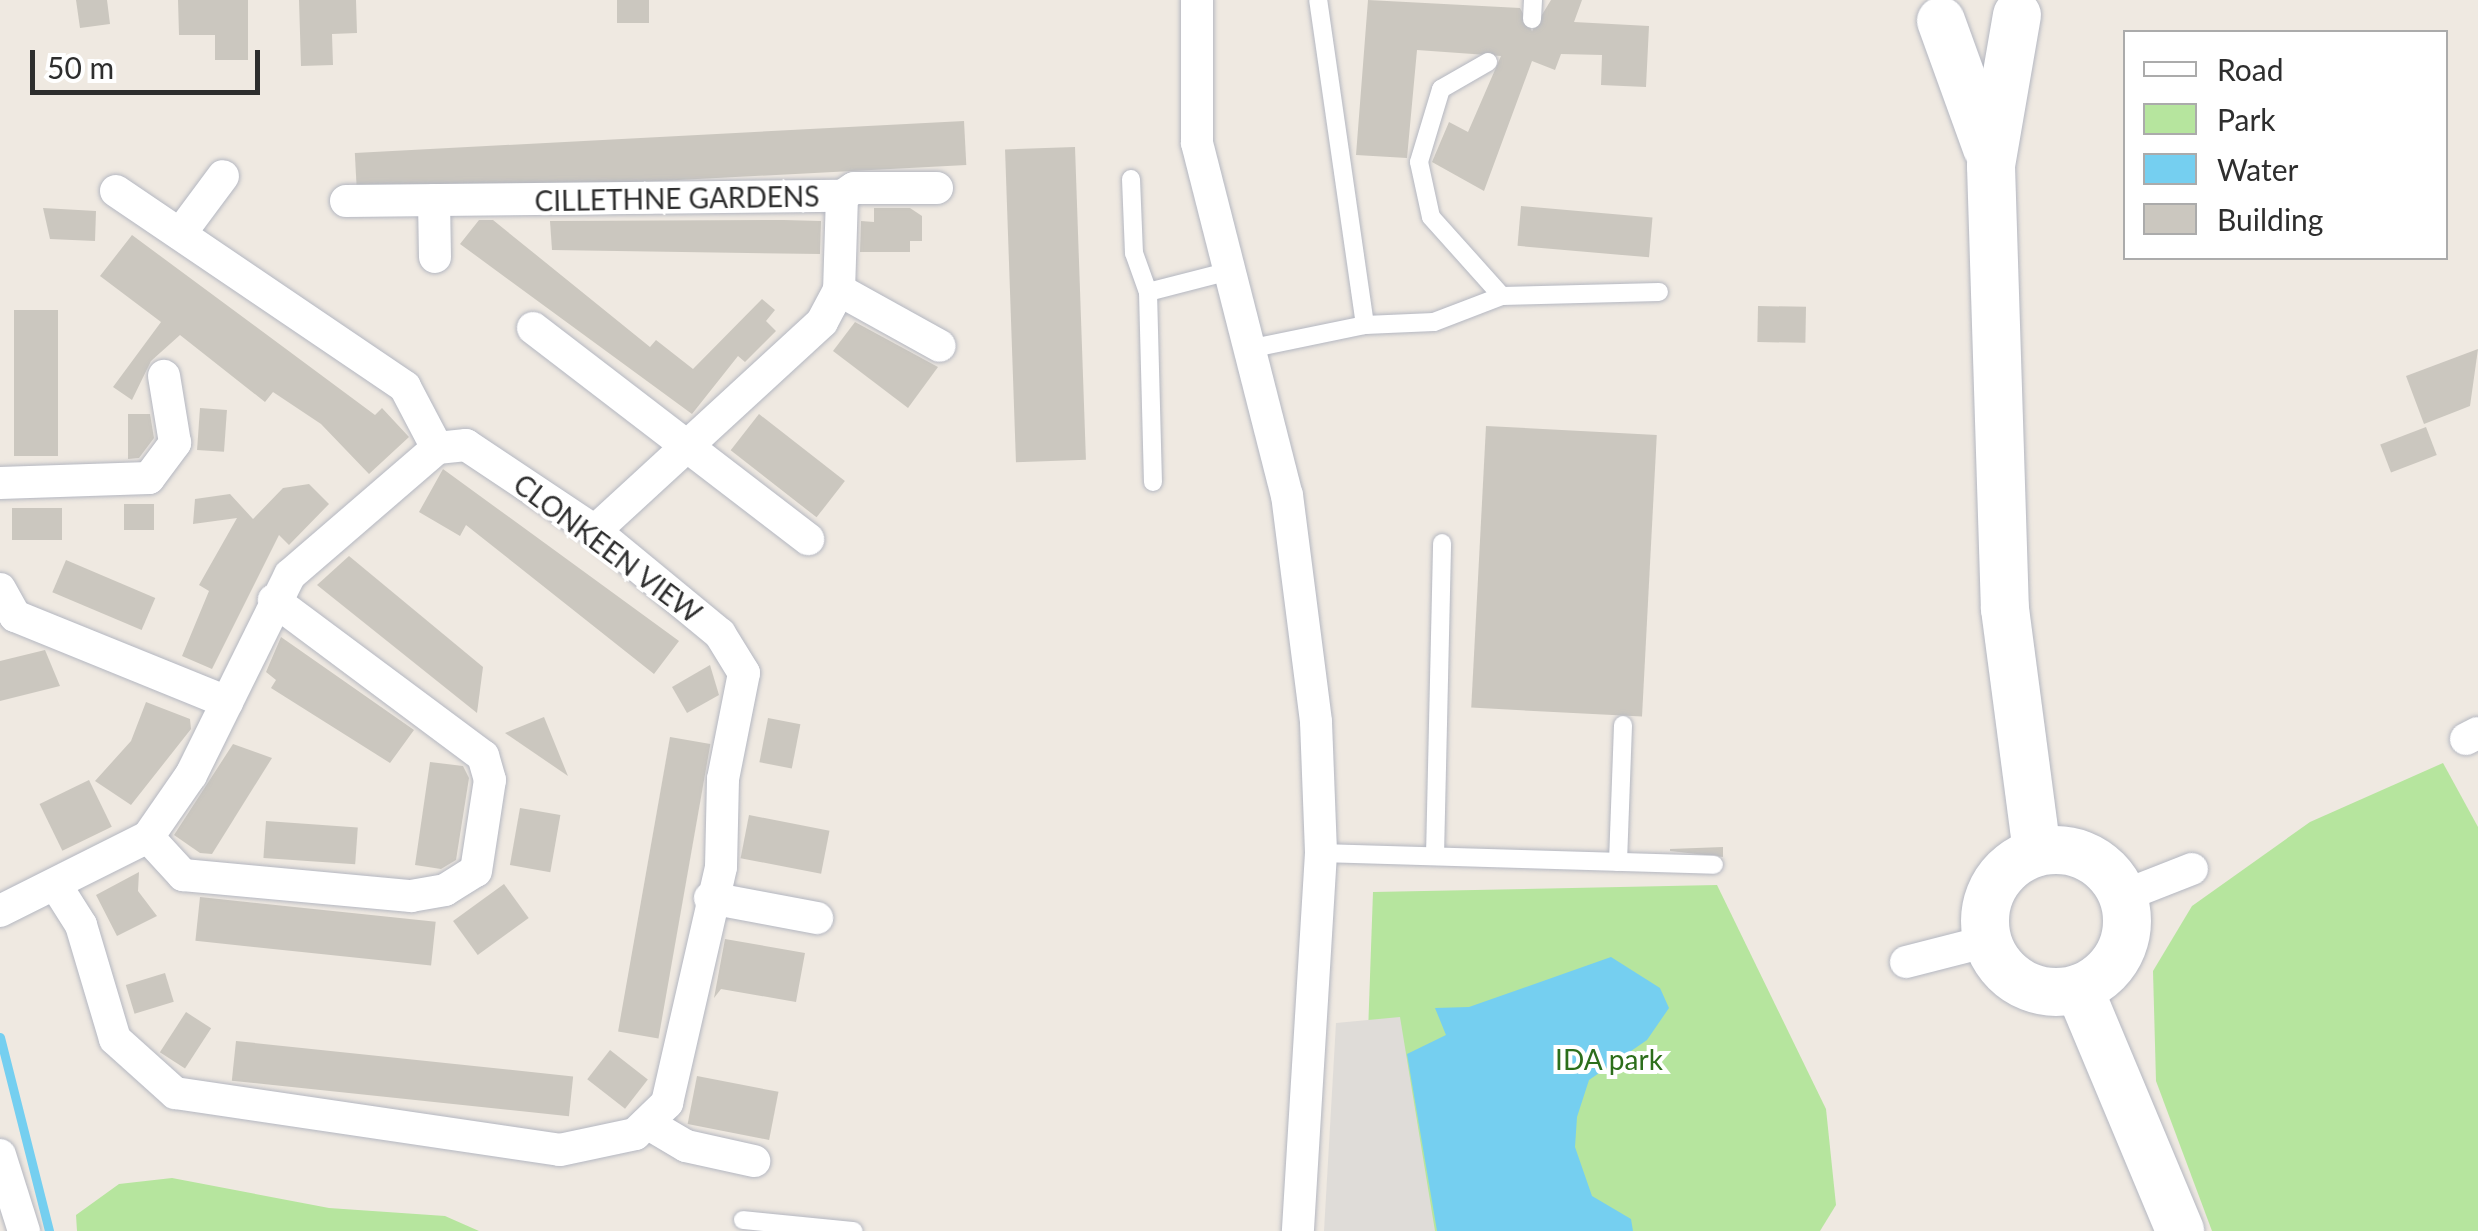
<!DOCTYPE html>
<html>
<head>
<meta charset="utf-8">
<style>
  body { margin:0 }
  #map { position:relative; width:2478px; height:1231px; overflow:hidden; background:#efe9e1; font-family:Lato,sans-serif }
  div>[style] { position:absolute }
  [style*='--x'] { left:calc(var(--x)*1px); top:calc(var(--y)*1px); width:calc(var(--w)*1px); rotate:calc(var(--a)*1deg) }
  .green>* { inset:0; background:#b6e59e }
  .plaza>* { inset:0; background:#dfdcd8 }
  .water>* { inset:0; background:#75cff0 }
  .stream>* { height:9px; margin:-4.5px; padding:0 4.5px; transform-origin:4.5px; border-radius:4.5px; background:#75cff0 }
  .building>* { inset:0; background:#cbc7bf; transform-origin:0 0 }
  .roads { filter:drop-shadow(0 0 2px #b4b7c1) drop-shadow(0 0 2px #b4b7c1) }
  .lane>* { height:18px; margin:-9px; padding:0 9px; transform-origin:9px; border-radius:9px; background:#fff }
  .street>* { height:32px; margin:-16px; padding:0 16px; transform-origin:16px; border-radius:16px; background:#fff }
  .secondary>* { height:48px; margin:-24px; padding:0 24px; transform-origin:24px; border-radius:24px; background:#fff }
  .secondary>.ring { margin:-24px; padding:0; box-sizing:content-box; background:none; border:48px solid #fff; border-radius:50% }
  span { translate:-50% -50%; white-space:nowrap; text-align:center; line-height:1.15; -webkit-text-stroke:8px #fff; paint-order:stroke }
  .street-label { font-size:28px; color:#2e2e2e }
  .park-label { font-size:28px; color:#2c6e1b }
  .legend { position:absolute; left:2123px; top:30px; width:325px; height:230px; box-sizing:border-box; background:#fff; border:2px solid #ababab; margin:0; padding:12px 18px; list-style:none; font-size:30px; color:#2e2e2e }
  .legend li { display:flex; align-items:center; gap:20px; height:50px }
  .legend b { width:50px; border:2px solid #ababab }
  .scale { position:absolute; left:30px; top:50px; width:230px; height:45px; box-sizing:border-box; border:5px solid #2e2e2e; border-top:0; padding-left:12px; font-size:30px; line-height:35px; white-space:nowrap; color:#2e2e2e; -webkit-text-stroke:8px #fff; paint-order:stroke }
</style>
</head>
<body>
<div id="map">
  <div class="green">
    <div style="clip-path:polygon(2443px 763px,2478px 827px,2478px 1231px,2212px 1231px,2156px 1081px,2153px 971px,2192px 906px,2310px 822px)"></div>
    <div style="clip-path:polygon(1717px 885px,1826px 1109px,1836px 1205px,1820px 1231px,1361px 1231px,1373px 892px)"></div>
    <div style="clip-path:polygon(172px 1178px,329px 1208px,445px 1216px,479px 1231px,77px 1231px,76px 1215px,119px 1184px)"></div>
  </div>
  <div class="plaza">
    <div style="clip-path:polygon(1400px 1017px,1435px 1231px,1324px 1231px,1336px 1023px)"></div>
  </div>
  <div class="water">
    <div style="clip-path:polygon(1611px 957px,1660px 988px,1669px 1008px,1647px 1040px,1589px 1080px,1577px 1117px,1575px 1147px,1592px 1196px,1631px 1219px,1633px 1231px,1437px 1231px,1407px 1054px,1446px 1035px,1435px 1008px,1469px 1007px)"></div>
  </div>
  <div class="stream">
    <div style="--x:0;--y:1037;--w:200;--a:75.8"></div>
  </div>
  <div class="building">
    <div style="clip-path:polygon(76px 0,107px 0,110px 24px,80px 28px)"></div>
    <div style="clip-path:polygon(178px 0,248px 0,248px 60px,215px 60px,215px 35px,179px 35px)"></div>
    <div style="clip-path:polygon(299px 0,356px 0,357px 33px,332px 34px,333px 65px,301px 66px)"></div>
    <div style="left:617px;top:0;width:32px;height:23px"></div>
    <div style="clip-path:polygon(1368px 0,1520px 8px,1532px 31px,1551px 0,1582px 0,1574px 22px,1649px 26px,1646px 87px,1601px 85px,1602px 55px,1561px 54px,1555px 70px,1532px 61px,1484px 191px,1432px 162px,1449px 122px,1468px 132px,1501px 56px,1417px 50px,1407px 158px,1356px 155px)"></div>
    <div style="left:964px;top:121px;width:44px;height:610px;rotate:87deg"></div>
    <div style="left:1075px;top:147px;width:313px;height:70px;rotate:88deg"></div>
    <div style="left:1521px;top:206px;width:132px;height:40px;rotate:5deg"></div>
    <div style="clip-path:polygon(43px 208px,96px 211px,95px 241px,50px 239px)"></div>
    <div style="clip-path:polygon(874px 208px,910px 208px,922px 216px,922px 241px,910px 241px,910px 252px,860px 252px,861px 221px,874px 222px)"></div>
    <div style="clip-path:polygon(479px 220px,493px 220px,650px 347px,656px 340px,693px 369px,762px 299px,775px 310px,766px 321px,776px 331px,745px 362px,738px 356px,692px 414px,460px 244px)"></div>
    <div style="clip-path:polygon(784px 220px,821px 221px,820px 254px,552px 250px,550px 221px)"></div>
    <div style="clip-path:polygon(132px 235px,375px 415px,382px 408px,409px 437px,369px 474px,321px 424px,273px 392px,265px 402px,180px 335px,151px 361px,132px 400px,113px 387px,161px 322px,100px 276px)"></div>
    <div style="left:1758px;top:306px;width:48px;height:36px;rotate:1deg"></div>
    <div style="left:58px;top:310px;width:146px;height:44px;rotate:90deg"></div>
    <div style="clip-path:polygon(855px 322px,938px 367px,908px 408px,833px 351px)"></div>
    <div style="clip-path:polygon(2478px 349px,2470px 406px,2424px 424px,2406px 376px)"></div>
    <div style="left:200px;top:408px;width:27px;height:42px;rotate:4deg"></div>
    <div style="clip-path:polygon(128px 414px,150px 414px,154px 438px,139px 458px,128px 459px)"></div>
    <div style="left:759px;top:414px;width:109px;height:46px;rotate:38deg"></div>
    <div style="left:1486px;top:426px;width:171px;height:282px;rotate:3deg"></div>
    <div style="left:2426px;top:427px;width:30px;height:49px;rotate:69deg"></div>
    <div style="clip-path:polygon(443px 469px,679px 641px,654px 674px,466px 525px,460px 536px,419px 512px)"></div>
    <div style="clip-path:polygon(309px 484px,329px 504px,289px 545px,279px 535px,212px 669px,182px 656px,209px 591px,199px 585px,237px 518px,193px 524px,195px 499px,230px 494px,253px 519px,283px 488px)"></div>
    <div style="left:154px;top:504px;width:26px;height:30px;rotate:90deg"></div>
    <div style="left:62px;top:508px;width:32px;height:50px;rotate:90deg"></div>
    <div style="clip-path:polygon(349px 556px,483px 667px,477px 713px,317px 585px)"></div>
    <div style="left:66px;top:560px;width:97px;height:35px;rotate:23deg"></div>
    <div style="clip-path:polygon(281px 637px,414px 730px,390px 763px,271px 688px,276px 680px,266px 672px)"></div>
    <div style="clip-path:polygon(45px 650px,60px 686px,0 701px,0 661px)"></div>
    <div style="clip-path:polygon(710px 665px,719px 695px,687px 713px,672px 687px)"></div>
    <div style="clip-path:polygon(146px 702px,190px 719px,191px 729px,131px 805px,95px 781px,131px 741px)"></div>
    <div style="clip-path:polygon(544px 717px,568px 776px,505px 733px)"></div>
    <div style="left:768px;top:718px;width:33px;height:45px;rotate:11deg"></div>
    <div style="left:670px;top:737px;width:41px;height:299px;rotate:10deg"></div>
    <div style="clip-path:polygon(233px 744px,272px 758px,212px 854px,200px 853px,174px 835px)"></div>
    <div style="clip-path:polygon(430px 762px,463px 766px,469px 778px,456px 860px,441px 869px,415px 865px)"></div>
    <div style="left:89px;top:780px;width:52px;height:55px;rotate:64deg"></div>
    <div style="left:520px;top:808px;width:41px;height:58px;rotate:10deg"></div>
    <div style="left:749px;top:815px;width:82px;height:44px;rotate:11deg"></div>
    <div style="left:266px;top:821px;width:92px;height:37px;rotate:4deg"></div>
    <div style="clip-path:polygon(1723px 847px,1723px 857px,1670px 851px,1670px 849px)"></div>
    <div style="clip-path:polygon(139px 872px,138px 891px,157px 916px,117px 936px,96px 895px)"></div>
    <div style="left:504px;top:884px;width:42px;height:63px;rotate:54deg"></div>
    <div style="left:200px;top:897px;width:237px;height:44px;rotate:6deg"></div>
    <div style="clip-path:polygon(725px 939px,805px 953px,796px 1002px,721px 989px,714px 998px)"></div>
    <div style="left:165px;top:973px;width:30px;height:41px;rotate:73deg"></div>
    <div style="left:186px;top:1012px;width:30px;height:48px;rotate:33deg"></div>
    <div style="left:236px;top:1041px;width:339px;height:40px;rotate:6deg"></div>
    <div style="left:610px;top:1050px;width:48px;height:37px;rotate:38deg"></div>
    <div style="left:697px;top:1076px;width:83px;height:49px;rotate:11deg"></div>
  </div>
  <div class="roads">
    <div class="lane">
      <div style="--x:1532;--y:19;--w:19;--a:-87"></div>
      <div style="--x:1488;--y:62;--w:54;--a:150.1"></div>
      <div style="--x:1441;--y:89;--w:76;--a:106.8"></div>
      <div style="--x:1419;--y:162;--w:56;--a:77.7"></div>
      <div style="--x:1431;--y:217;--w:106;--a:48.1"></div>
      <div style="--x:1131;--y:179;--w:74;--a:87.7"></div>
      <div style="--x:1134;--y:253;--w:41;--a:70.3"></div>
      <div style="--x:1148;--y:292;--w:190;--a:88.5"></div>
      <div style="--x:1148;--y:292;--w:81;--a:-14.4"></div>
      <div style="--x:1365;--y:325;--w:69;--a:-2.5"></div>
      <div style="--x:1434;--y:322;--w:73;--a:-20.9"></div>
      <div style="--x:1502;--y:296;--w:157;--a:-1.5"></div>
      <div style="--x:1253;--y:348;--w:114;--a:-11.6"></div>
      <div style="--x:1365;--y:325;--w:328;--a:-98.2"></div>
      <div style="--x:1321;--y:853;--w:393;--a:1.7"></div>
      <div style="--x:1435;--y:856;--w:313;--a:-88.7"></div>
      <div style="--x:1618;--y:862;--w:137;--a:-87.9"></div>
      <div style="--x:743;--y:1220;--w:111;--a:5.7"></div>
    </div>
    <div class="street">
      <div style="--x:1197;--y:0;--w:143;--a:90"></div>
      <div style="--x:1197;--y:143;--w:363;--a:75.7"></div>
      <div style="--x:1287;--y:495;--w:229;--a:82.7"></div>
      <div style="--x:1316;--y:722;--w:131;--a:87.8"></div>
      <div style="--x:1321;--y:853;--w:379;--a:93.5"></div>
      <div style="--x:116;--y:191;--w:349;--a:34.1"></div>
      <div style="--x:405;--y:387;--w:69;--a:62.3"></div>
      <div style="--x:842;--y:196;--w:14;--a:-34"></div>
      <div style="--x:854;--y:188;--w:83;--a:0"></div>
      <div style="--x:434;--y:200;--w:57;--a:89"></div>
      <div style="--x:346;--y:201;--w:496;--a:-0.6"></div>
      <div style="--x:842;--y:196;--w:94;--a:91.8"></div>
      <div style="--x:839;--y:290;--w:36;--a:118"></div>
      <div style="--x:822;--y:322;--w:309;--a:137.4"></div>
      <div style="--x:180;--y:234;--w:72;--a:-53.4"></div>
      <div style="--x:839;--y:290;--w:115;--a:29"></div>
      <div style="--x:533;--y:328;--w:347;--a:37.5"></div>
      <div style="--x:0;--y:483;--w:149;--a:-1.9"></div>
      <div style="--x:149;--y:478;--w:44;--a:-53.4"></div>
      <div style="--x:175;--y:443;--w:68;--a:-99.3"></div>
      <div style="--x:0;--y:589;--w:31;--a:61"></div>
      <div style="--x:15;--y:616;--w:229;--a:22.1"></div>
      <div style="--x:2466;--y:739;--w:13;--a:-27"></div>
      <div style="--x:148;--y:837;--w:52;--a:47.4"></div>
      <div style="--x:183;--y:875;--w:229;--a:5.3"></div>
      <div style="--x:411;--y:896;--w:35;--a:-10"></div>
      <div style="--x:445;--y:890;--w:36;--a:-32"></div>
      <div style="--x:476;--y:871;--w:92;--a:-81.3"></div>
      <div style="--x:490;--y:780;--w:25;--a:-106"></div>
      <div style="--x:483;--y:756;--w:261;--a:-143.3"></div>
      <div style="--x:57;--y:887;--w:45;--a:57.7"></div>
      <div style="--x:81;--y:925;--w:119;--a:73.4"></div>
      <div style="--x:115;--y:1039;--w:81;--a:42"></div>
      <div style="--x:175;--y:1093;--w:389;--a:8.4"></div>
      <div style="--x:560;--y:1150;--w:77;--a:-12"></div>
      <div style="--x:635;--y:1134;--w:45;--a:-44.1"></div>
      <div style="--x:667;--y:1103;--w:242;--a:-77.1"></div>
      <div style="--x:721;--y:867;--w:88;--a:-88.7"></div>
      <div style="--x:723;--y:779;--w:108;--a:-78.8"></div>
      <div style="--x:744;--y:673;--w:46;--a:-121.6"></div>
      <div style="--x:720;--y:634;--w:162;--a:-140.5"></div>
      <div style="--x:595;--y:531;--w:155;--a:-146.3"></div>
      <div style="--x:466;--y:445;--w:29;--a:174"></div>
      <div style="--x:2123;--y:896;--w:74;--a:-21.4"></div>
      <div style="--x:710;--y:898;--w:109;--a:10.6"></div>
      <div style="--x:0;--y:911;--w:165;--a:-26.6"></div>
      <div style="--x:148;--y:837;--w:75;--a:-55.3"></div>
      <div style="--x:191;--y:775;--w:223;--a:-63.7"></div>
      <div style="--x:290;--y:575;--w:194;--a:-40.8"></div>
      <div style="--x:1906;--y:962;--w:85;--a:-14.4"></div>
      <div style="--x:647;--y:1123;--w:45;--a:30.5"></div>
      <div style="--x:686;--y:1146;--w:70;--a:12.4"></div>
      <div style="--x:0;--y:1155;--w:80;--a:72.5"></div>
    </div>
    <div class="secondary">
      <div style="--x:2017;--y:15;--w:153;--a:99.8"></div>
      <div style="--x:1991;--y:166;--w:443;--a:88.2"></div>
      <div style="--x:2005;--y:609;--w:245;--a:82.5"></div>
      <div style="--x:1941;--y:21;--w:135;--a:70.1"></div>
      <div class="ring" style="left:1985px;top:850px;width:94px;height:94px"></div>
      <div style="--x:2079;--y:989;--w:262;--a:67.3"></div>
    </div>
  </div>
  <div class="street-label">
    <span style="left:677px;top:198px;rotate:-1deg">CILLETHNE GARDENS</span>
    <span style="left:608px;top:548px;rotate:37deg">CLONKEEN VIEW</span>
  </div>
  <div class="park-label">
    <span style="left:1609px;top:1059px">IDA park</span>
  </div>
  <ul class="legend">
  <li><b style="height:12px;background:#fff"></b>Road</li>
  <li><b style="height:28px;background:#b6e59e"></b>Park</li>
  <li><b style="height:28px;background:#75cff0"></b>Water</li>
  <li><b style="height:28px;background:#cbc7bf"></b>Building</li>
  </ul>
  <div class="scale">50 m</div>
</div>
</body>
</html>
